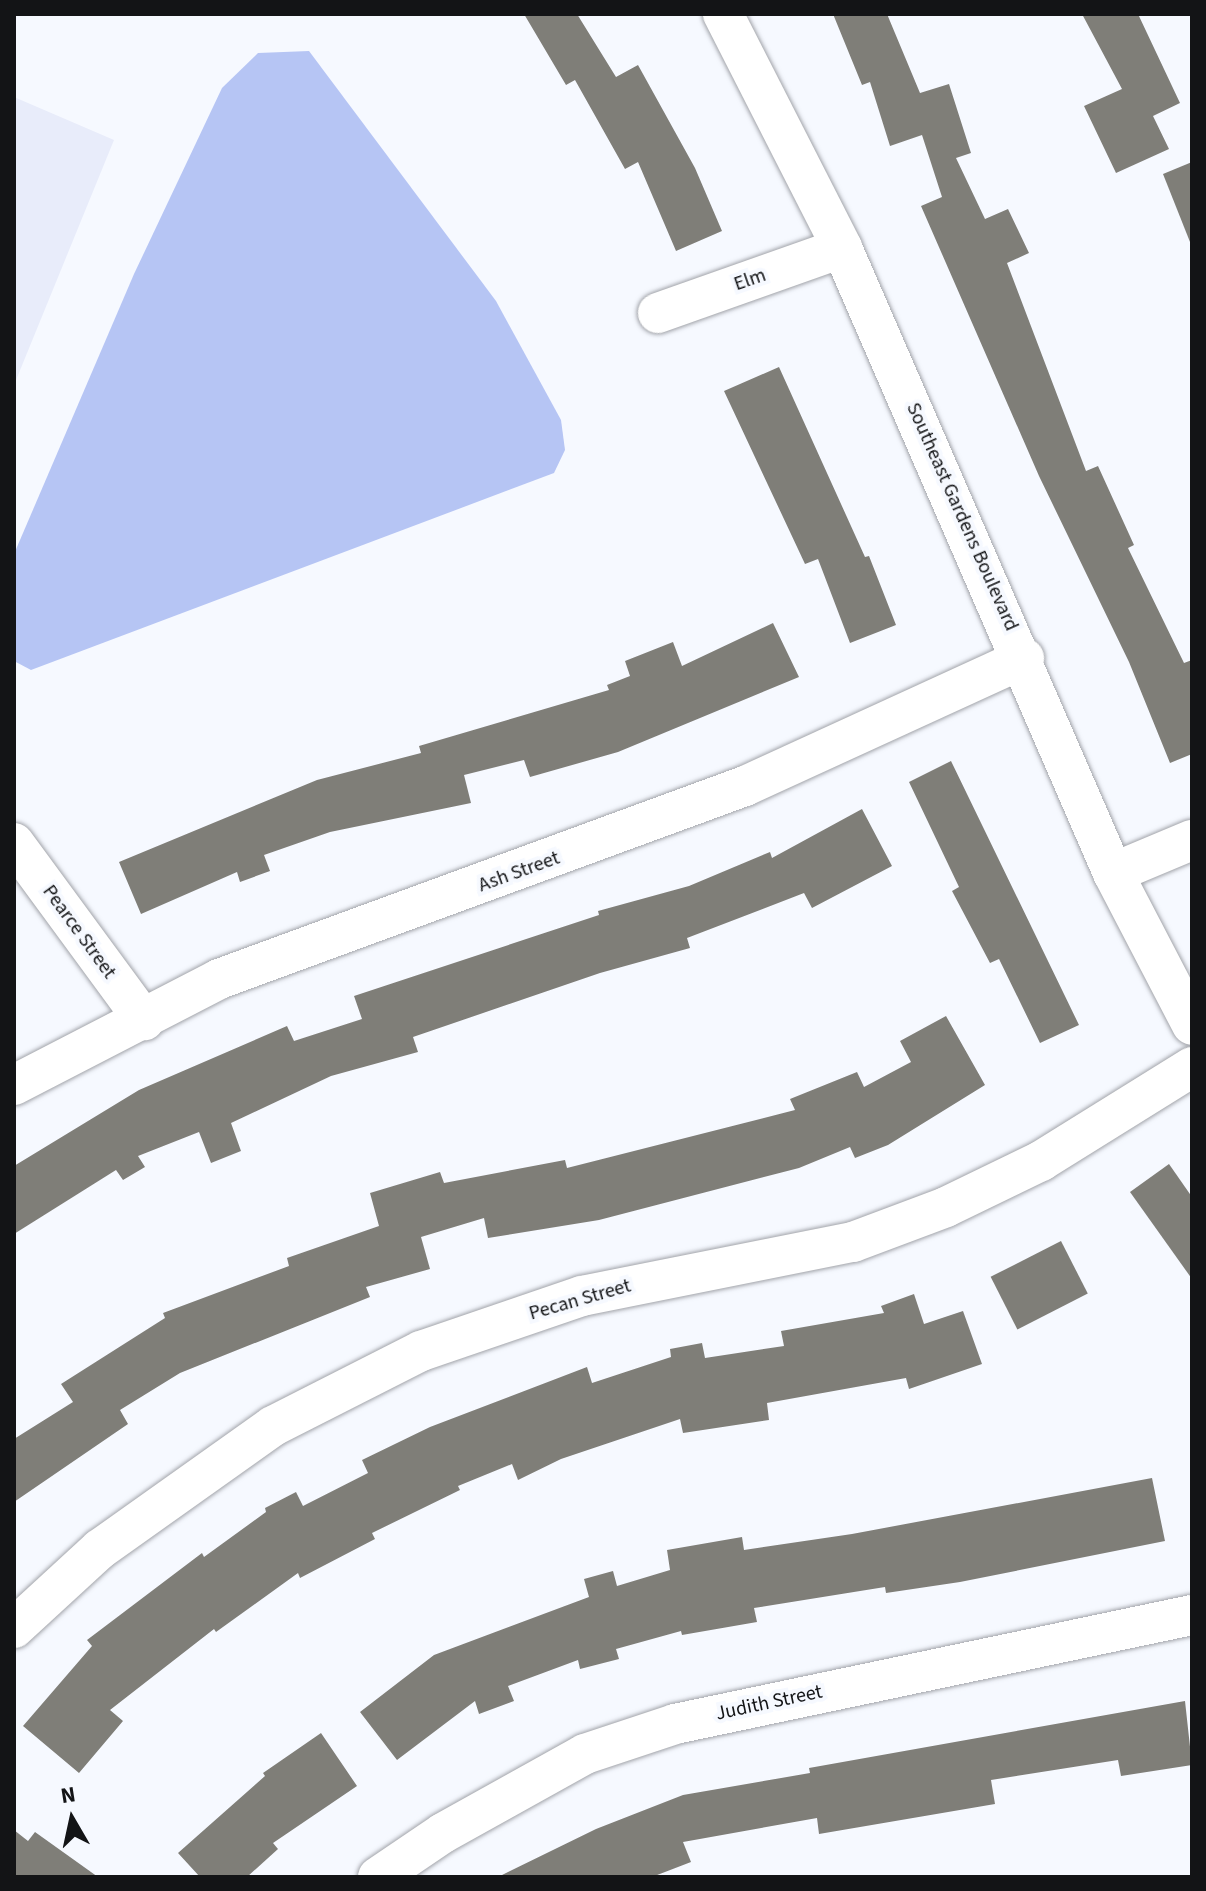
<!DOCTYPE html>
<html>
<head>
<meta charset="utf-8">
<style>
  body { margin:0 }
  #map { position:relative; width:1206px; height:1891px; overflow:hidden; background:#f6f9ff; font-family:"Source Sans 3",sans-serif }
  div>[style] { position:absolute }
  [style*='--x'] { left:calc(var(--x)*1px); top:calc(var(--y)*1px); width:calc(var(--w)*1px); rotate:calc(var(--a)*1deg) }
  .built>* { inset:0; background:#e8ecfa }
  .water>* { inset:0; background:#b6c5f4 }
  .building>* { inset:0; background:#7f7e78; transform-origin:0 0 }
  .roads { filter:drop-shadow(0 0 2px #a2a4aa) drop-shadow(0 0 2px #a2a4aa) }
  .minor>* { height:40px; margin:-20px; padding:0 20px; transform-origin:20px; border-radius:20px; background:#fff }
  span { translate:-50% -50%; white-space:nowrap; text-align:center; line-height:1.15; -webkit-text-stroke:8px #f6f9ff; paint-order:stroke }
  .street-label { font-size:20px; color:#131416 }
  .frame { position:absolute; inset:0; border:16px solid #131416; pointer-events:none }
  .north { position:absolute; left:32px; top:1779px; width:80px; height:80px; -webkit-text-stroke:6px #f6f9ff; paint-order:stroke; rotate:351deg; font-size:22px; font-weight:700; line-height:32px; text-align:center; color:#131416 }
  .north::after { content:''; display:block; margin:auto; width:28px; height:36px; background:#131416; clip-path:polygon(50% 0,100% 100%,50% 72%,0 100%) }
</style>
</head>
<body>
<div id="map">
  <div class="built">
    <div style="clip-path:polygon(14px 97px,114px 140px,14px 385px)"></div>
  </div>
  <div class="water">
    <div style="clip-path:polygon(309px 51px,496px 301px,561px 420px,565px 450px,554px 473px,31px 670px,14px 661px,14px 554px,134px 274px,222px 88px,258px 53px)"></div>
  </div>
  <div class="building">
    <div style="clip-path:polygon(524px 14px,577px 14px,616px 77px,638px 65px,695px 168px,722px 231px,676px 251px,638px 162px,625px 169px,575px 80px,566px 85px)"></div>
    <div style="clip-path:polygon(833px 14px,887px 14px,920px 93px,949px 84px,971px 153px,956px 158px,985px 219px,1008px 209px,1029px 253px,1007px 263px,1086px 471px,1098px 466px,1134px 545px,1128px 548px,1184px 663px,1192px 660px,1192px 754px,1170px 763px,1129px 662px,1039px 476px,921px 206px,942px 197px,922px 135px,890px 146px,870px 82px,862px 85px)"></div>
    <div style="clip-path:polygon(1082px 14px,1138px 14px,1180px 103px,1153px 116px,1169px 149px,1116px 173px,1084px 106px,1122px 89px)"></div>
    <div style="clip-path:polygon(1192px 162px,1192px 242px,1190px 242px,1163px 174px)"></div>
    <div style="clip-path:polygon(779px 367px,865px 557px,869px 556px,896px 625px,850px 643px,818px 559px,805px 564px,724px 391px)"></div>
    <div style="clip-path:polygon(773px 623px,799px 677px,618px 752px,530px 777px,524px 760px,464px 775px,471px 803px,330px 832px,264px 855px,270px 871px,240px 882px,237px 872px,141px 914px,119px 862px,317px 780px,421px 753px,419px 746px,609px 690px,607px 685px,630px 676px,625px 661px,673px 642px,682px 666px)"></div>
    <div style="clip-path:polygon(951px 761px,1079px 1025px,1040px 1043px,999px 959px,990px 963px,952px 891px,959px 887px,909px 782px)"></div>
    <div style="clip-path:polygon(862px 809px,892px 866px,812px 908px,804px 893px,687px 938px,690px 948px,600px 973px,413px 1037px,418px 1052px,331px 1076px,231px 1123px,241px 1151px,211px 1163px,199px 1132px,138px 1156px,145px 1167px,123px 1180px,116px 1170px,14px 1234px,14px 1166px,139px 1090px,287px 1026px,294px 1041px,362px 1019px,354px 996px,599px 915px,598px 911px,689px 886px,770px 852px,772px 858px)"></div>
    <div style="clip-path:polygon(946px 1016px,985px 1085px,888px 1145px,855px 1158px,850px 1147px,799px 1168px,599px 1220px,488px 1238px,484px 1218px,421px 1237px,430px 1269px,366px 1287px,370px 1297px,180px 1373px,120px 1410px,128px 1424px,14px 1502px,14px 1439px,73px 1402px,61px 1384px,165px 1318px,163px 1313px,289px 1266px,287px 1258px,379px 1226px,370px 1193px,440px 1172px,444px 1183px,565px 1160px,567px 1168px,795px 1110px,790px 1099px,857px 1072px,864px 1087px,911px 1062px,900px 1041px)"></div>
    <div style="clip-path:polygon(1169px 1164px,1192px 1197px,1192px 1279px,1130px 1192px)"></div>
    <div style="left:1061px;top:1241px;width:59px;height:79px;rotate:63deg"></div>
    <div style="clip-path:polygon(914px 1294px,924px 1324px,963px 1311px,982px 1364px,909px 1389px,906px 1378px,767px 1403px,769px 1420px,683px 1433px,680px 1419px,561px 1459px,518px 1480px,512px 1464px,458px 1486px,460px 1490px,372px 1533px,375px 1539px,300px 1578px,298px 1573px,216px 1632px,214px 1629px,110px 1710px,123px 1721px,79px 1773px,23px 1726px,92px 1646px,87px 1640px,202px 1553px,204px 1557px,266px 1512px,265px 1508px,296px 1492px,303px 1506px,368px 1473px,362px 1460px,430px 1427px,587px 1367px,592px 1383px,671px 1357px,670px 1349px,702px 1343px,705px 1358px,784px 1346px,781px 1331px,884px 1313px,881px 1306px)"></div>
    <div style="clip-path:polygon(1152px 1478px,1165px 1541px,960px 1582px,886px 1593px,885px 1587px,754px 1608px,757px 1622px,682px 1635px,681px 1631px,616px 1649px,619px 1659px,580px 1669px,578px 1660px,508px 1686px,514px 1701px,479px 1714px,475px 1701px,397px 1760px,360px 1712px,434px 1655px,589px 1597px,584px 1579px,613px 1571px,617px 1586px,670px 1570px,667px 1550px,742px 1537px,744px 1550px,852px 1534px)"></div>
    <div style="clip-path:polygon(1185px 1701px,1192px 1765px,1121px 1776px,1118px 1760px,991px 1780px,995px 1804px,819px 1834px,817px 1818px,683px 1842px,691px 1862px,652px 1877px,498px 1877px,596px 1829px,683px 1795px,810px 1773px,809px 1768px)"></div>
    <div style="clip-path:polygon(321px 1733px,357px 1786px,273px 1843px,278px 1849px,247px 1877px,200px 1877px,178px 1853px,265px 1776px,263px 1773px)"></div>
    <div style="clip-path:polygon(14px 1830px,28px 1841px,35px 1832px,98px 1877px,14px 1877px)"></div>
  </div>
  <div class="roads">
    <div class="minor">
      <div style="--x:723;--y:14;--w:263;--a:63"></div>
      <div style="--x:842;--y:248;--w:681;--a:66.56"></div>
      <div style="--x:1113;--y:873;--w:171;--a:62.5"></div>
      <div style="--x:658;--y:313;--w:195;--a:-19.5"></div>
      <div style="--x:14;--y:843;--w:220;--a:53.7"></div>
      <div style="--x:1113;--y:873;--w:86;--a:-22.7"></div>
      <div style="--x:14;--y:1085;--w:231;--a:-27.3"></div>
      <div style="--x:219;--y:979;--w:560;--a:-20.15"></div>
      <div style="--x:745;--y:786;--w:307;--a:-24.6"></div>
      <div style="--x:14;--y:1628;--w:117;--a:-42.6"></div>
      <div style="--x:100;--y:1549;--w:212;--a:-35.4"></div>
      <div style="--x:273;--y:1426;--w:166;--a:-26.9"></div>
      <div style="--x:421;--y:1351;--w:170;--a:-18.9"></div>
      <div style="--x:582;--y:1296;--w:276;--a:-11.3"></div>
      <div style="--x:853;--y:1242;--w:99;--a:-20.6"></div>
      <div style="--x:946;--y:1207;--w:106;--a:-25.8"></div>
      <div style="--x:1041;--y:1161;--w:178;--a:-31.9"></div>
      <div style="--x:378;--y:1877;--w:78;--a:-34.1"></div>
      <div style="--x:443;--y:1833;--w:162;--a:-29.1"></div>
      <div style="--x:585;--y:1754;--w:95;--a:-18.4"></div>
      <div style="--x:675;--y:1724;--w:528;--a:-11.91"></div>
    </div>
  </div>
  <div class="street-label">
    <span style="left:750px;top:280px;rotate:-19deg">Elm</span>
    <span style="left:962px;top:517px;rotate:66deg">Southeast Gardens Boulevard</span>
    <span style="left:519px;top:872px;rotate:-20deg">Ash Street</span>
    <span style="left:79px;top:932px;rotate:54deg">Pearce Street</span>
    <span style="left:580px;top:1300px;rotate:-16deg">Pecan Street</span>
    <span style="left:769px;top:1703px;rotate:-12deg">Judith Street</span>
  </div>
  <div class="frame"></div>
  <div class="north">N</div>
</div>
</body>
</html>
